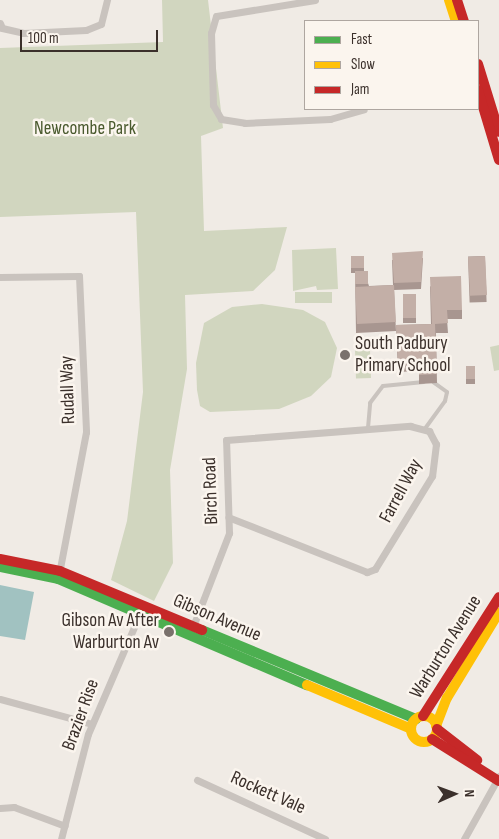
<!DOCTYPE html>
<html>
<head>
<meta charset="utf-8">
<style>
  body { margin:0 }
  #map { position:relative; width:499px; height:839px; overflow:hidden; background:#f0ebe5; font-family:"Sofia Sans Condensed",sans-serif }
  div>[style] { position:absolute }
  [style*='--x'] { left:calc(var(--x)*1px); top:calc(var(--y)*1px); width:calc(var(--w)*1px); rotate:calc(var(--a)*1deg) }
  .green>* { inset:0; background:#d1d6bf; transform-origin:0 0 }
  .water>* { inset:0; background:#a1c2c1 }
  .lane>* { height:4px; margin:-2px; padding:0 2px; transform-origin:2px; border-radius:2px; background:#c9c3be }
  .street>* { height:7px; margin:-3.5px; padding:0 3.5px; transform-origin:3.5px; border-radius:3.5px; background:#c9c3be }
  .fast>* { height:10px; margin:-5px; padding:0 5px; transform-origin:5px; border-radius:5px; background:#4caf50 }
  .slow>* { height:10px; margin:-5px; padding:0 5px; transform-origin:5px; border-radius:5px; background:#ffc107 }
  .slow>.ring { margin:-5px; padding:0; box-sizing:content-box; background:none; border:10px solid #ffc107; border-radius:50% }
  .jam>* { height:10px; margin:-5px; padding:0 5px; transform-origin:5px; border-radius:5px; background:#c62828 }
  .wall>* { inset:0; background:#a89690; transform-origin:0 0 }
  .building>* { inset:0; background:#c3afa7; transform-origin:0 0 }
  .dots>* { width:14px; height:14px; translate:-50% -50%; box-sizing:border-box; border:2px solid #fbf5ee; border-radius:50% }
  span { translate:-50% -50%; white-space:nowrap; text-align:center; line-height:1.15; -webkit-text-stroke:5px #fbf5ee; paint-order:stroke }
  .park-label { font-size:19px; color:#4a5a2e }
  .poi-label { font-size:19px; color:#3b302b }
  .left { translate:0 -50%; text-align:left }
  .right { translate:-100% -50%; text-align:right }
  .street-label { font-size:19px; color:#3b302b }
  .legend { position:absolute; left:304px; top:20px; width:175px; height:90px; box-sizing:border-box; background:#fbf5ee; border:1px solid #aea6a0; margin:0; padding:6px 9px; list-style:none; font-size:15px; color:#3b302b }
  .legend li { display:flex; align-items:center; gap:10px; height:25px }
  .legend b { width:25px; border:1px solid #aea6a0 }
  .north { position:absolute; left:429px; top:769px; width:50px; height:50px; -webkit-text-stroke:4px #fbf5ee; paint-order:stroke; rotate:88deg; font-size:14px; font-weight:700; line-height:20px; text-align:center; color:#3b302b }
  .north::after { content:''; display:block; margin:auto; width:18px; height:22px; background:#3b302b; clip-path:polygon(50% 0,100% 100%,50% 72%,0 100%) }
  .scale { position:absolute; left:20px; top:30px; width:138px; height:22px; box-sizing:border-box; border:2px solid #3b302b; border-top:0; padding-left:6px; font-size:15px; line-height:18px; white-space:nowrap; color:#3b302b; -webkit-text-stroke:4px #fbf5ee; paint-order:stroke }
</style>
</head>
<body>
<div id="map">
  <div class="green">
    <div style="clip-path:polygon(162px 0,208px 0,223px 128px,201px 136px,204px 231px,287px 227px,275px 270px,253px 291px,185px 295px,187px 369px,170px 470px,173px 563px,154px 601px,111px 580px,127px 521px,143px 392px,136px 212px,0 217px,0 48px,163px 42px)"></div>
    <div style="clip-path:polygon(336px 248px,338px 289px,317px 290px,316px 286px,293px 291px,292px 250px)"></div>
    <div style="left:332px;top:292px;width:11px;height:37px;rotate:90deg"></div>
    <div style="clip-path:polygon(262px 304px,303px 310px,325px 322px,337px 348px,331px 377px,311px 396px,279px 409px,210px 412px,200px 406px,197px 390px,196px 363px,204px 323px,232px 307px)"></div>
    <div style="clip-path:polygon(499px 345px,499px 370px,494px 371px,490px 347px)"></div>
    <div style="left:370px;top:350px;width:28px;height:15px;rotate:88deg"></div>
  </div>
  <div class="water">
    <div style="clip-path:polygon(0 585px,34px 592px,25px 640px,0 636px)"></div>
  </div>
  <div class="lane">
    <div style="--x:368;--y:428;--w:25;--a:-85"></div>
    <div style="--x:370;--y:403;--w:21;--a:-53"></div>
    <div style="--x:383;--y:386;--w:41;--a:-5.6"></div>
    <div style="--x:424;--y:430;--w:36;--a:-54"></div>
    <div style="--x:445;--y:401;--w:9;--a:-77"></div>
    <div style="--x:447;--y:392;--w:17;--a:-144"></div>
  </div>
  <div class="street">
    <div style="--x:315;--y:0;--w:100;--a:170.8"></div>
    <div style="--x:216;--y:16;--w:18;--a:106"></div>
    <div style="--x:211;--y:33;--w:72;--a:88.4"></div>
    <div style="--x:213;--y:105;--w:16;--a:60"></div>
    <div style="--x:221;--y:119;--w:24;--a:9"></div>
    <div style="--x:245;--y:123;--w:85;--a:-2.7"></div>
    <div style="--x:330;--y:119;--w:35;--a:-16"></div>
    <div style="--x:0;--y:23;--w:5;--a:68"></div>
    <div style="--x:2;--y:28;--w:22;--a:13"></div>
    <div style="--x:23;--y:33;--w:63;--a:-2.7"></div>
    <div style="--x:86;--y:30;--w:16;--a:-22"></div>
    <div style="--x:101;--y:24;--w:25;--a:-76"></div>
    <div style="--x:0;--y:277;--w:79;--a:-0.7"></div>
    <div style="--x:79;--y:276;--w:156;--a:87.4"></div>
    <div style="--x:86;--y:432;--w:145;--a:100.8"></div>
    <div style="--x:192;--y:629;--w:103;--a:-68.9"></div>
    <div style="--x:229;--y:533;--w:93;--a:-91.8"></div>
    <div style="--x:226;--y:440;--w:185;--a:-4.4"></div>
    <div style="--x:410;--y:426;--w:20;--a:15"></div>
    <div style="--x:429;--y:431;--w:15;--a:62"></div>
    <div style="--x:436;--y:444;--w:32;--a:97"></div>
    <div style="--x:432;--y:476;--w:109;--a:121.5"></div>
    <div style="--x:375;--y:569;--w:9;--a:159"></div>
    <div style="--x:367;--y:572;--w:149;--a:-158.4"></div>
    <div style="--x:0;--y:699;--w:95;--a:15.2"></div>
    <div style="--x:197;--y:780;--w:141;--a:24.7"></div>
    <div style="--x:0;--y:808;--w:14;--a:-4"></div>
    <div style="--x:14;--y:807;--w:54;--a:20.4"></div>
    <div style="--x:61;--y:839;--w:108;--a:-75.6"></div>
    <div style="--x:88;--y:734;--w:134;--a:-66.7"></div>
    <div style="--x:464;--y:839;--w:72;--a:-60.9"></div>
  </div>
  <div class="fast">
    <div style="--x:0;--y:567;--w:59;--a:11.7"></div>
    <div style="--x:58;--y:579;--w:271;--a:23.1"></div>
    <div style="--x:202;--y:630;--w:232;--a:22.6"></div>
  </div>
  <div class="slow">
    <div style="--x:449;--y:0;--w:22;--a:72"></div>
    <div style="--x:307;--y:685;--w:113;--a:22.9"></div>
    <div class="ring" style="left:411px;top:716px;width:16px;height:16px"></div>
    <div style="--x:436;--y:726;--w:30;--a:-69"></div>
    <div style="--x:447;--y:698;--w:100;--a:-58.8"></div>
  </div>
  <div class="jam">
    <div style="--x:457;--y:0;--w:22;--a:72"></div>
    <div style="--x:478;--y:64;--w:71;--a:72.8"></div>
    <div style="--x:478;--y:90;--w:73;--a:73.3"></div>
    <div style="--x:0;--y:559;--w:61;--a:11.3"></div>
    <div style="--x:60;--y:571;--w:154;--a:22.6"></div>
    <div style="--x:423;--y:716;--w:141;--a:-57.4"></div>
    <div style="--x:437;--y:729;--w:51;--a:37.8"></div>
    <div style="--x:432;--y:739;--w:79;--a:32.1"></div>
  </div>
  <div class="wall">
    <div style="clip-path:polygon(364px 256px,364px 271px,369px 286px,393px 285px,392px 260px,423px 258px,421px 289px,394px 290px,396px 331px,356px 333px,355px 273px,351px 273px,351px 257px)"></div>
    <div style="left:485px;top:256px;width:46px;height:17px;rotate:88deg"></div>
    <div style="clip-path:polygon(430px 286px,462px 310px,462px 319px,447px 319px,448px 333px,436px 333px,437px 383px,419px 384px,419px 371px,398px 372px,396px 325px,431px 324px)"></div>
    <div style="left:416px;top:294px;width:29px;height:13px;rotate:90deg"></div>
    <div style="left:466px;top:366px;width:9px;height:18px"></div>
  </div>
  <div class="building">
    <div style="clip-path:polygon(423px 251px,421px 282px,394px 283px,392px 253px)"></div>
    <div style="left:364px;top:256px;width:12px;height:13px;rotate:90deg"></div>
    <div style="left:485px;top:256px;width:39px;height:17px;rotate:87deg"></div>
    <div style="left:355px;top:271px;width:13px;height:13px"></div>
    <div style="clip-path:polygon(461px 276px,462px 310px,447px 310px,448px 323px,435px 324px,437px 374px,419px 375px,419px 362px,398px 363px,396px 325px,432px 324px,430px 277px)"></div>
    <div style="left:394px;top:285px;width:37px;height:39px;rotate:87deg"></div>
    <div style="left:416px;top:294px;width:24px;height:13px;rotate:90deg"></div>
    <div style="left:466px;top:366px;width:9px;height:13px"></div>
  </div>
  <div class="dots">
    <div style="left:345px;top:355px;background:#7a716c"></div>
    <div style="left:169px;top:632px;background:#7a716c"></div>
  </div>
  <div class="park-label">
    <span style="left:85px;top:129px">Newcombe Park</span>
  </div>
  <div class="poi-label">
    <span class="left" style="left:355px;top:355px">South Padbury<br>Primary School</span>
    <span class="right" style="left:159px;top:632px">Gibson Av After<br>Warburton Av</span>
  </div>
  <div class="street-label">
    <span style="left:68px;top:390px;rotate:-92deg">Rudall Way</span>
    <span style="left:211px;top:491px;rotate:-92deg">Birch Road</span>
    <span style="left:401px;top:491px;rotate:-62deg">Farrell Way</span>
    <span style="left:217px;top:618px;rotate:23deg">Gibson Avenue</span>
    <span style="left:446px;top:647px;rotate:-58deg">Warburton Avenue</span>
    <span style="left:81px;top:715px;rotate:-70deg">Brazier Rise</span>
    <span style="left:268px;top:793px;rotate:24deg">Rockett Vale</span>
  </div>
  <ul class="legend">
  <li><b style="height:6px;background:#4caf50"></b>Fast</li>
  <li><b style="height:6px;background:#ffc107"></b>Slow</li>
  <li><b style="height:6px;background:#c62828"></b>Jam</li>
  </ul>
  <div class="north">N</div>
  <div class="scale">100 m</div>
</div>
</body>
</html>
